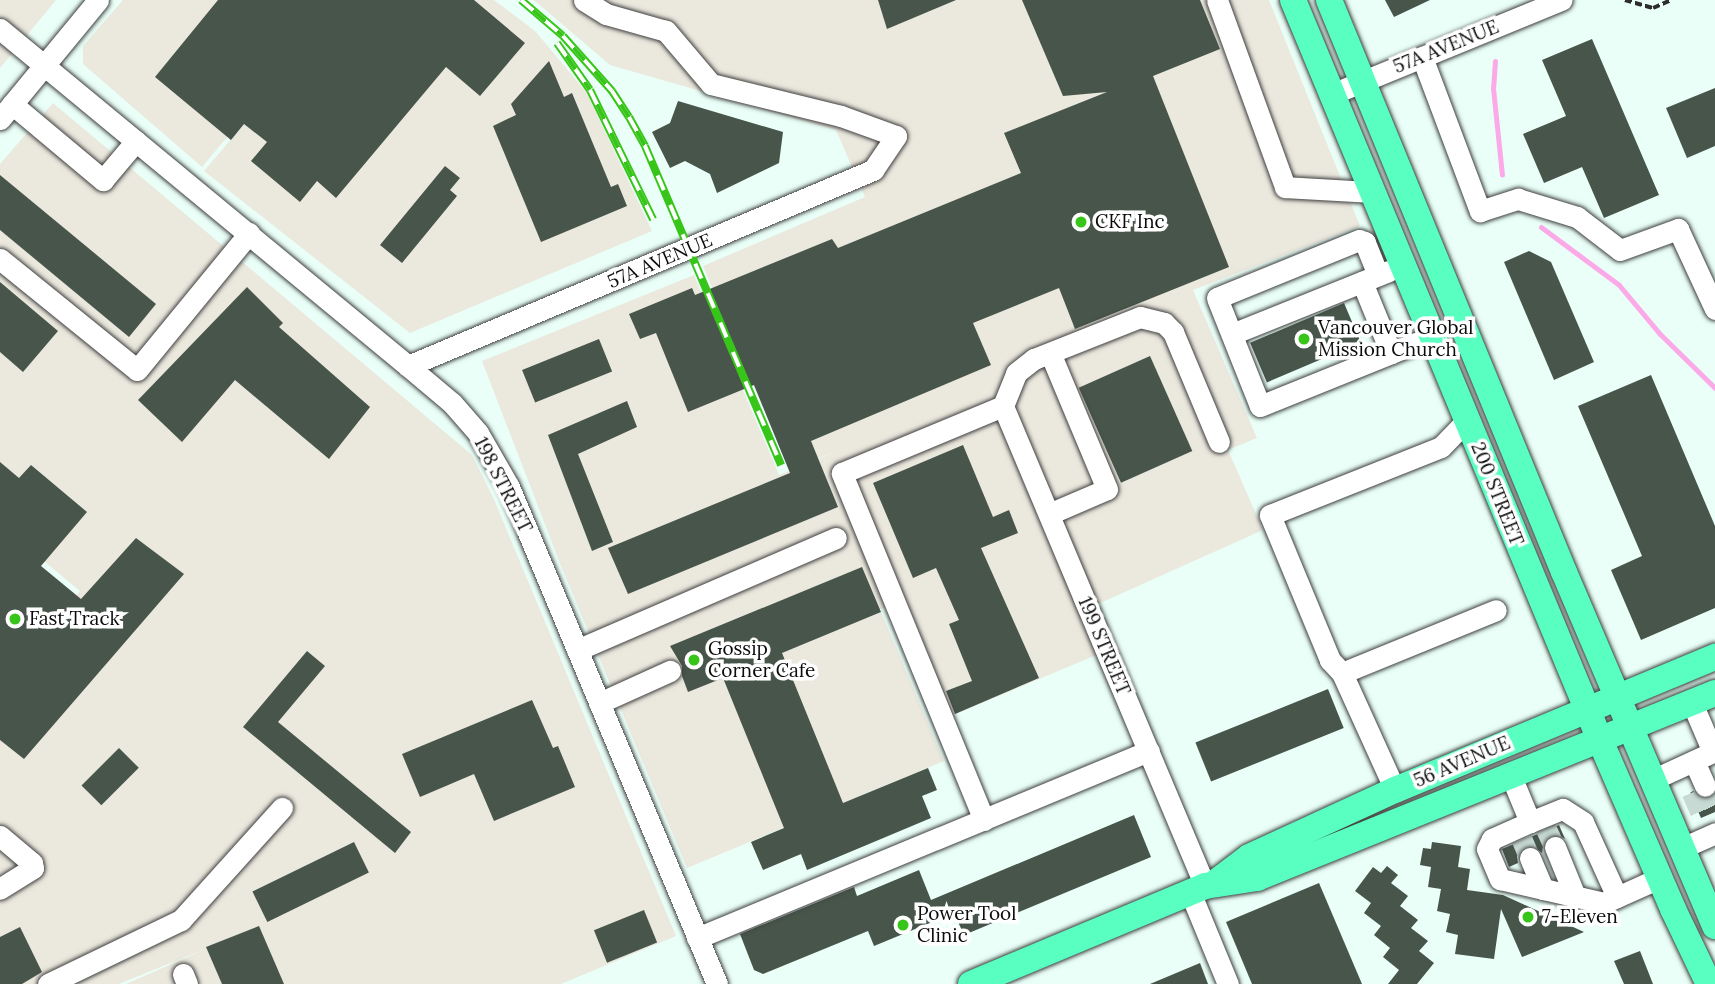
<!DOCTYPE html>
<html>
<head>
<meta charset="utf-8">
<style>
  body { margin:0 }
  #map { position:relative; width:1715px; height:984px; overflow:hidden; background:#e9fff8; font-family:Lora,serif }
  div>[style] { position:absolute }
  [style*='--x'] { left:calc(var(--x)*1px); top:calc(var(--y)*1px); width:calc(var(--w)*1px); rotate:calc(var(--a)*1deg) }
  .industrial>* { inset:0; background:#ebe8de }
  .stream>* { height:5px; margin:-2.5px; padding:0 2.5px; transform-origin:2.5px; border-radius:2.5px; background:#fbaae7 }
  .building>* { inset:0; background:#47554a; transform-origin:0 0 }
  .minor-tunnel>* { height:21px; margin-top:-10.5px; transform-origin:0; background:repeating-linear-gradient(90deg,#c8dad4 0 21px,transparent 0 31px) }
  .path>* { height:3.5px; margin-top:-1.75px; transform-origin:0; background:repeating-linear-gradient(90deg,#2d2d2d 0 7px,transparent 0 10.5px) }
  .roads { filter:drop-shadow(0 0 2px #3e3e3e) drop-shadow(0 0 2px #3e3e3e) }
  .minor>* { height:21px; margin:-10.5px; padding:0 10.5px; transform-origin:10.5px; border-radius:10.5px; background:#fff }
  .major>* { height:26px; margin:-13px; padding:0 13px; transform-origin:13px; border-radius:13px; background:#59ffc1 }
  .rail>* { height:8px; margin-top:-4px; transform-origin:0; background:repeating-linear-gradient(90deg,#fff 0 16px,#38c519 0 32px); box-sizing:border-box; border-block:2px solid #38c519 }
  .dots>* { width:19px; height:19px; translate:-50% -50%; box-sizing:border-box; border:4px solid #fff; border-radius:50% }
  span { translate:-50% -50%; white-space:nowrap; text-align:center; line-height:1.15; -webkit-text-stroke:7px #fff; paint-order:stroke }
  .street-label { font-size:19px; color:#0b0b0b }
  .poi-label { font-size:19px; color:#0b0b0b }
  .left { translate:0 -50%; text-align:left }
</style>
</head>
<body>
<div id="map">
  <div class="industrial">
    <div style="clip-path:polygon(0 0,56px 0,0 68px)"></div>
    <div style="clip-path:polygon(123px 0,343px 0,202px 167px,83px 64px,83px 46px)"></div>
    <div style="clip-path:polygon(349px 0,494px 0,535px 31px,587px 93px,652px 231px,410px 333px,204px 171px)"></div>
    <div style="clip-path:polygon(534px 0,1269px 0,1360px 226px,1193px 290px,1257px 438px,1228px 450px,1263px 530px,1089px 608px,1106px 651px,949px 717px,900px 601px,686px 692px,881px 612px,944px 761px,687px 868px,561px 566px,482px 361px,694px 275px,779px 475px,838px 451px,789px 469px,703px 266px,865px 197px,836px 130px,610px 65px)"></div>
    <div style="clip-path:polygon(53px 103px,472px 455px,493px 497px,676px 936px,561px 984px,126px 984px,210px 947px,119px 984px,0 984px,0 682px,80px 591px,0 525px,0 164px)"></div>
  </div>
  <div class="stream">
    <div style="--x:1495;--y:61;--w:27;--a:94"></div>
    <div style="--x:1493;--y:88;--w:87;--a:84.1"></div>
    <div style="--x:1541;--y:227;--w:97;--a:36.6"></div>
    <div style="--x:1619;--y:285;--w:64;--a:50.1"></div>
    <div style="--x:1660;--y:334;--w:77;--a:44.5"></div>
  </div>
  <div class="building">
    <div style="clip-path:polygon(218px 0,474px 0,525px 43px,480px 96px,446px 67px,336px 198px,317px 181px,300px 202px,251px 161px,267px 142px,244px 124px,231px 140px,155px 77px)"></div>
    <div style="clip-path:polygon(878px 0,956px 0,887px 29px)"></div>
    <div style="clip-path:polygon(1022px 0,1200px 0,1220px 49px,1153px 76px,1229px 267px,1075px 329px,1059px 288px,973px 323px,991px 365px,811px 441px,838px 507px,628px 594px,608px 548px,790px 473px,754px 385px,688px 412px,656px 333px,640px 339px,629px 314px,692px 288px,695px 295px,832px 239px,838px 248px,1021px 173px,1004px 133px,1107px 92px,1063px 96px)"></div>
    <div style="clip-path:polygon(1385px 0,1430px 0,1394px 17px)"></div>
    <div style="clip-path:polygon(1592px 39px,1659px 195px,1604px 218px,1582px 167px,1544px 183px,1523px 134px,1566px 116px,1542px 60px)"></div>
    <div style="clip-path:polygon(549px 61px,564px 97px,572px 93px,611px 187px,618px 184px,627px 206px,541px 242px,493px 126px,516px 115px,511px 104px)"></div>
    <div style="clip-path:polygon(1715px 88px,1715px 146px,1687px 158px,1666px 108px)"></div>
    <div style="clip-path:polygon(678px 101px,783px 132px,779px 163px,717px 193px,710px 174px,685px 161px,670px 168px,652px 132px,670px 123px)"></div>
    <div style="clip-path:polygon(445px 166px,460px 178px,450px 190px,457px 196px,402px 263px,380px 245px)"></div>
    <div style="clip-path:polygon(0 175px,156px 304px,129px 337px,0 230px)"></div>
    <div style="clip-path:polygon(1529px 251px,1551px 262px,1594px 362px,1554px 380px,1504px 262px)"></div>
    <div style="clip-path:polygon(0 282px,58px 331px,23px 372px,0 352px)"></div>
    <div style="clip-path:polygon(247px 287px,283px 323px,279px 327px,370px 407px,329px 459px,235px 380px,182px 442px,138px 400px)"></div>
    <div style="left:1344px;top:303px;width:43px;height:102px;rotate:67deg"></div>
    <div style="left:599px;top:339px;width:35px;height:83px;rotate:68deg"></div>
    <div style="left:1150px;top:356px;width:104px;height:78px;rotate:66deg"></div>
    <div style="clip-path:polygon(1651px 375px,1715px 526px,1715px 608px,1641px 640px,1611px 570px,1642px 556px,1578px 406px)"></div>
    <div style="clip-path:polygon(627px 401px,637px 427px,578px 454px,613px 542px,592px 551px,548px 435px)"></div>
    <div style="clip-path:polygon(963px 445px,993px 517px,1009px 510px,1018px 533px,981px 548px,1039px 678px,955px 714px,946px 691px,972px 681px,949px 624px,959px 620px,936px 568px,913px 578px,873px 483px)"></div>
    <div style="clip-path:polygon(0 462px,19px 478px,31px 465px,87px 512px,41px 566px,81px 599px,136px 538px,184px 574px,24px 759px,0 740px)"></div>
    <div style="clip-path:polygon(862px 567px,881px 612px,782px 653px,843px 803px,928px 768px,937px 790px,922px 796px,931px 818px,807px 870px,801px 854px,763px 870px,751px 842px,784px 828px,723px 678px,688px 692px,682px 676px,682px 666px,670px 646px)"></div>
    <div style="clip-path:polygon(307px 651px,325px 666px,278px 722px,411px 832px,395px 853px,243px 727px)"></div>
    <div style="left:1328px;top:689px;width:42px;height:143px;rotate:68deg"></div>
    <div style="clip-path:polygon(532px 700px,553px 748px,558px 746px,575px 787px,494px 821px,474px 774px,420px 797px,402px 754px)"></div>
    <div style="left:119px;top:748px;width:28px;height:53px;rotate:45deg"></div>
    <div style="clip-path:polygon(1693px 791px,1703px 799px,1715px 794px,1715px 812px,1701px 818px,1690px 793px)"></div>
    <div style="clip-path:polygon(1134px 815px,1151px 857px,964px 935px,954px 913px,874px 946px,868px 931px,763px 974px,754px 970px,740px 934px,854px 887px,857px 896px,919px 870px,931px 900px)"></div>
    <div style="clip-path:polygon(1559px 825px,1565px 839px,1557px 834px,1549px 835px,1544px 840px,1542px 853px,1532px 845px,1524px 846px,1517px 856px,1518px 863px,1509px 867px,1502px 849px)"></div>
    <div style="left:354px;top:842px;width:34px;height:113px;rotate:64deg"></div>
    <div style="clip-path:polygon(1432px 842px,1461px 846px,1458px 867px,1470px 869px,1467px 890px,1503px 895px,1584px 932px,1522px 957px,1501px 909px,1494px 959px,1455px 954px,1458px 935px,1446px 932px,1450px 914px,1437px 911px,1441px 889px,1428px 887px,1431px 867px,1420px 865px,1423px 848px,1431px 849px)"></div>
    <div style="clip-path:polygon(1387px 866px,1398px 875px,1391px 883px,1408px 896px,1400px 906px,1418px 920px,1411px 928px,1428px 941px,1419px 951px,1434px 963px,1417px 984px,1388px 984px,1399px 970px,1383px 957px,1390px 948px,1374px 935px,1381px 926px,1364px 913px,1371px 903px,1355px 891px,1373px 867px,1381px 873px)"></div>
    <div style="clip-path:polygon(1319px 883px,1362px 984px,1252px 984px,1226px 922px)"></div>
    <div style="left:644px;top:910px;width:35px;height:54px;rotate:68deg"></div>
    <div style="clip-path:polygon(259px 926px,284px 984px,222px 984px,206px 947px)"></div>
    <div style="clip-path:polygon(20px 927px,42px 972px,22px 984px,0 984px,0 937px)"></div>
    <div style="clip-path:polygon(1640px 951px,1653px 984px,1624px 984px,1614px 961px)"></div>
    <div style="clip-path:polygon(1200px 963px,1208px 984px,1150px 984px)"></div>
  </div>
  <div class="minor-tunnel">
    <div style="--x:1705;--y:786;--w:22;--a:63"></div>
    <div style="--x:1692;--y:792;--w:27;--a:66"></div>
    <div style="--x:1546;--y:828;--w:21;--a:65"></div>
    <div style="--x:1522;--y:839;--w:21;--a:67"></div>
  </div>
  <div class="path">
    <div style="--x:1625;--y:0;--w:29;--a:16"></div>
    <div style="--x:1653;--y:8;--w:20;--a:-24"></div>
  </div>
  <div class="roads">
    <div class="minor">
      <div style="--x:1217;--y:0;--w:199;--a:70"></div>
      <div style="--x:1285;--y:187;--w:87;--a:3.3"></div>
      <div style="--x:0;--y:29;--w:529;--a:39.56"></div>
      <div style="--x:408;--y:366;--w:57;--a:40.1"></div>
      <div style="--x:452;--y:403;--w:40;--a:49"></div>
      <div style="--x:478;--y:433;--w:62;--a:60.1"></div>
      <div style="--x:509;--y:487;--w:539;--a:67.29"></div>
      <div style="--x:1422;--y:57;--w:165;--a:69.4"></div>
      <div style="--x:1480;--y:211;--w:40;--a:-18"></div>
      <div style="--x:1518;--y:199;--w:62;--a:17"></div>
      <div style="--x:1577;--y:217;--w:54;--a:37.5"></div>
      <div style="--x:1620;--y:250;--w:62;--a:-19.9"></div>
      <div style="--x:1678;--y:229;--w:88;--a:65.2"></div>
      <div style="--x:1332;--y:94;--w:248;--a:-22.3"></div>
      <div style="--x:12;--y:104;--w:119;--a:39.9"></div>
      <div style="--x:103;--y:180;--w:51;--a:-49.8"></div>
      <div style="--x:0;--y:119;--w:154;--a:-50.5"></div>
      <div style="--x:0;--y:259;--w:176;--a:39"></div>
      <div style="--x:137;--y:370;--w:177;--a:-50.7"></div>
      <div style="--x:1378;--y:275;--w:35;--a:-112"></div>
      <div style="--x:1365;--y:242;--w:6;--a:-162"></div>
      <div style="--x:1359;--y:240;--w:153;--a:157.8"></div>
      <div style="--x:1217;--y:298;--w:116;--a:68.3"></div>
      <div style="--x:1260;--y:406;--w:187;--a:-22"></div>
      <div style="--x:1362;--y:282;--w:77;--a:67.8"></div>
      <div style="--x:1232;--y:334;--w:169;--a:-21.9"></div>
      <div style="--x:408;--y:366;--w:505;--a:-22.86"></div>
      <div style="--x:873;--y:170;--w:41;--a:-55.9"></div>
      <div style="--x:896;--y:136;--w:59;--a:-160"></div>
      <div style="--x:841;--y:116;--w:134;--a:-166.2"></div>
      <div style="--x:711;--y:84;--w:70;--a:-130.3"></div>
      <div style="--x:666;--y:31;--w:62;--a:-164.2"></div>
      <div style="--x:606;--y:14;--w:26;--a:-148"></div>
      <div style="--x:1003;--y:406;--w:521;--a:67.18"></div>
      <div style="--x:1049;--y:514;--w:63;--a:-23.3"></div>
      <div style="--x:1107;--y:489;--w:147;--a:-112.7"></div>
      <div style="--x:577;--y:650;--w:282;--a:-23.4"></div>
      <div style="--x:1342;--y:673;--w:166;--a:-22.2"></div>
      <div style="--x:599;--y:703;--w:78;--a:-24.3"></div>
      <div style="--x:1694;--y:761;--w:27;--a:66"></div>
      <div style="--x:1511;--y:776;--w:50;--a:67.6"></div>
      <div style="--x:1530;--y:822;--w:35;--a:-22"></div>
      <div style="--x:1563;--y:809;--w:24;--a:33"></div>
      <div style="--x:1583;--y:822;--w:82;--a:65.6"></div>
      <div style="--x:1617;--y:897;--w:46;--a:-24.3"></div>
      <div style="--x:1652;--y:780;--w:67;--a:-24.7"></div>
      <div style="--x:1713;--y:752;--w:53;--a:-113.2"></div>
      <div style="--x:1395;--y:790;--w:128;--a:-114.4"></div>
      <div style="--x:1342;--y:673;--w:18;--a:-133"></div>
      <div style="--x:1330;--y:660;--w:157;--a:-112.5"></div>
      <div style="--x:1270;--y:515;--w:184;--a:-21.7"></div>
      <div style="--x:1441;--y:447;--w:39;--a:-46"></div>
      <div style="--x:984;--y:820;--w:375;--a:-112.3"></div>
      <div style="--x:842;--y:473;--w:174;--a:-22.6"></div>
      <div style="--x:1003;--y:406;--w:35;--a:-68"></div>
      <div style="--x:1016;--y:373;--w:23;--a:-38"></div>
      <div style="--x:1034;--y:359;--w:114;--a:-21.6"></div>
      <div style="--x:1140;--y:317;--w:25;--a:14"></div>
      <div style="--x:1164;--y:323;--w:13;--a:45"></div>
      <div style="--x:1173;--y:332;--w:119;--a:67.3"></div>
      <div style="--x:1530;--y:822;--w:42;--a:155.9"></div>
      <div style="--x:1492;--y:839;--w:11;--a:117"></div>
      <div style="--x:1487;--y:849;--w:33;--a:67"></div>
      <div style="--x:1500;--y:879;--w:107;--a:13"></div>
      <div style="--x:1604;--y:903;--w:14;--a:-25"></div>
      <div style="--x:0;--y:836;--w:42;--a:40.2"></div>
      <div style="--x:32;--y:863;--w:5;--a:79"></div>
      <div style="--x:33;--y:868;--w:39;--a:148"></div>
      <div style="--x:1555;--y:847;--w:53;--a:67.8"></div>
      <div style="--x:1682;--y:848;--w:36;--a:-24"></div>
      <div style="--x:1530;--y:858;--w:34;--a:67"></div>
      <div style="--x:1190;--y:892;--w:100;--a:67.6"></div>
      <div style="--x:697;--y:938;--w:489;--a:-22.5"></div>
      <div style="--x:183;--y:974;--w:11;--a:68"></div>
      <div style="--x:48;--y:984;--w:148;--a:-25.7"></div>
      <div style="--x:181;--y:920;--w:151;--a:-48"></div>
    </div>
    <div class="major">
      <div style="--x:1293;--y:0;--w:801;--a:67.47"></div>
      <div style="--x:1600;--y:740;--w:184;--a:66.6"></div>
      <div style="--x:1673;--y:909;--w:83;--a:64.4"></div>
      <div style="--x:1329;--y:0;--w:618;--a:67.67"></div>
      <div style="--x:1564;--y:572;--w:385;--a:66.9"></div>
      <div style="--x:1216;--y:882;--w:41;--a:-37.1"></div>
      <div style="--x:1249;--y:857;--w:161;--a:-24.7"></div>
      <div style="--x:1395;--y:790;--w:347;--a:-22.6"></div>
      <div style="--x:971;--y:984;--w:254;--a:-22.7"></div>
      <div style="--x:1205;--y:886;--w:53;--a:-8.7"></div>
      <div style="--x:1257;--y:878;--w:494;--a:-22"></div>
    </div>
  </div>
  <div class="rail">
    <div style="--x:521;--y:0;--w:55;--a:40.6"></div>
    <div style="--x:563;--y:36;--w:74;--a:48.3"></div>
    <div style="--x:612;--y:91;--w:31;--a:57"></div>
    <div style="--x:629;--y:117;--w:33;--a:61"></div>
    <div style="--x:645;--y:146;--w:347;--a:66.9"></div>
    <div style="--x:557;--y:43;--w:57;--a:54.9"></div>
    <div style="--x:590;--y:90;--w:144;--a:64"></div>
  </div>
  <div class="dots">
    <div style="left:1081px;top:222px;background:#38c519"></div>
    <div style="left:1304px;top:339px;background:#38c519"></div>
    <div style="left:15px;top:619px;background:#38c519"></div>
    <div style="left:694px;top:660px;background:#38c519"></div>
    <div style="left:1528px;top:917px;background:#38c519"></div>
    <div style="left:903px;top:925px;background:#38c519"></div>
  </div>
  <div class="street-label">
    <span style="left:1446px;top:47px;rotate:-22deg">57A AVENUE</span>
    <span style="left:660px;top:261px;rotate:-23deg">57A AVENUE</span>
    <span style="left:503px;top:485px;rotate:63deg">198 STREET</span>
    <span style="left:1497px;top:494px;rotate:68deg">200 STREET</span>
    <span style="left:1104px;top:646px;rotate:67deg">199 STREET</span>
    <span style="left:1462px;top:762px;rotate:-23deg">56 AVENUE</span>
  </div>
  <div class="poi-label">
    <span class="left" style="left:1095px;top:222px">CKF Inc</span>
    <span class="left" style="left:1318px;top:339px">Vancouver Global<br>Mission Church</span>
    <span class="left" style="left:29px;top:619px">Fast Track</span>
    <span class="left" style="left:708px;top:660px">Gossip<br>Corner Cafe</span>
    <span class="left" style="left:917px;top:925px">Power Tool<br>Clinic</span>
    <span class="left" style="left:1542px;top:917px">7-Eleven</span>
  </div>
</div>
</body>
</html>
